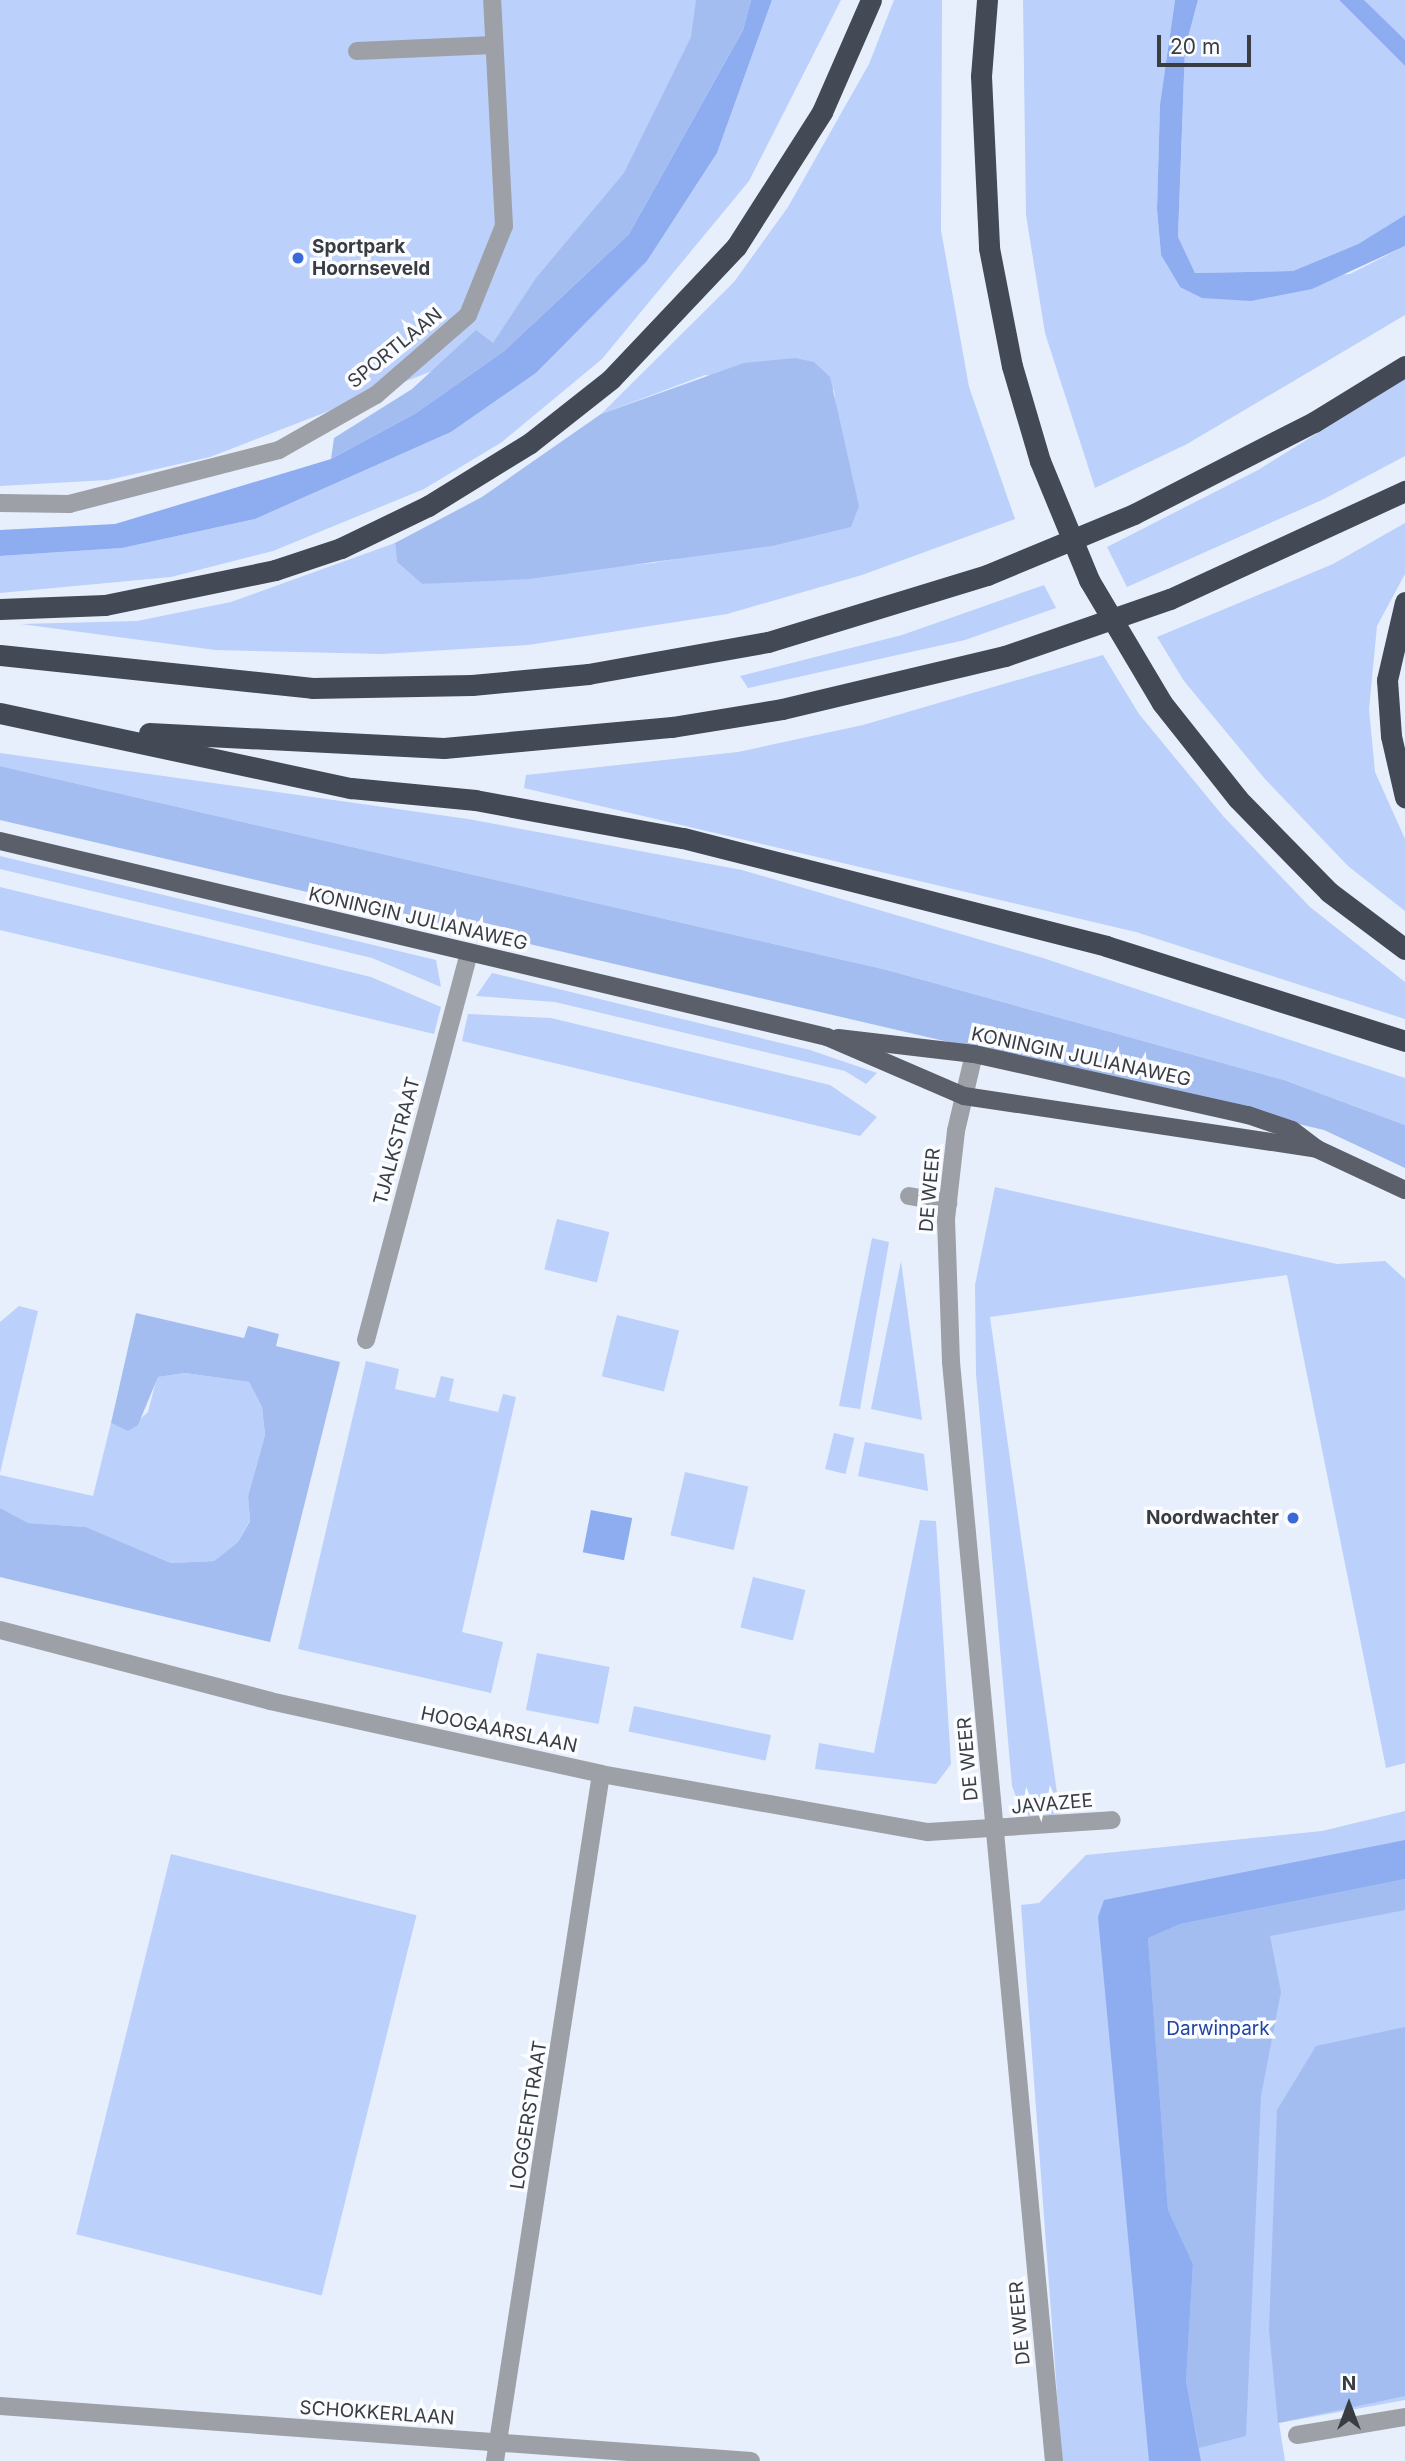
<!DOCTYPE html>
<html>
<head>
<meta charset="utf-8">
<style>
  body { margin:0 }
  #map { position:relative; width:1405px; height:2461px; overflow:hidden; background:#e7effd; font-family:Inter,sans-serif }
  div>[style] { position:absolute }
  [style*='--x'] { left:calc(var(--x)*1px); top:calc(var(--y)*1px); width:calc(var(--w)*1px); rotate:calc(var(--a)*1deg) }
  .green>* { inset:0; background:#bbd0fa; transform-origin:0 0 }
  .forest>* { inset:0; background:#a4bdf0 }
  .water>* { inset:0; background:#8eadf1; transform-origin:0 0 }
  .minor>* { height:18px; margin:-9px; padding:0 9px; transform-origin:9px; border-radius:9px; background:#9da0a6 }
  .major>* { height:18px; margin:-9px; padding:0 9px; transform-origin:9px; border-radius:9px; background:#5a5f6a }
  .highway>* { height:21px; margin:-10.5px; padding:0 10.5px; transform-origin:10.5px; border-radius:10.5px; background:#434955 }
  .highway-bridge>* { height:21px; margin:-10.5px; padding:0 10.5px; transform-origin:10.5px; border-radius:10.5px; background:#434955 }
  .dots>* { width:19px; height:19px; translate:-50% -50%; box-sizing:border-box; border:4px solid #fafcff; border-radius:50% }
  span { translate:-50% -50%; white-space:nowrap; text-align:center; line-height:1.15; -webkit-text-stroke:7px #fafcff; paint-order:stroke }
  .poi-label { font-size:19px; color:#393c41; font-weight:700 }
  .left { translate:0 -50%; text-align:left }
  .right { translate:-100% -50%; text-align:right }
  .street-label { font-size:19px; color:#393c41 }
  .park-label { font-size:19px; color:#2144a3 }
  .north { position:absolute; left:1314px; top:2370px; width:70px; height:70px; -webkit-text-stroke:5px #fafcff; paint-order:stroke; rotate:0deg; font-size:19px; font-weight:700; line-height:28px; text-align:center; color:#393c41 }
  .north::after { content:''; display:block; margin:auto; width:24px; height:32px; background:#393c41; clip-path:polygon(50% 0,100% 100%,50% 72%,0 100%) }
  .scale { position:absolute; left:1157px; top:35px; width:94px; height:32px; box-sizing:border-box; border:4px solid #393c41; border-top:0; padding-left:9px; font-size:21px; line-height:24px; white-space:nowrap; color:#393c41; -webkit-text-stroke:5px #fafcff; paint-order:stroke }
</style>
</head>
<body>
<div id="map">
  <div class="green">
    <div style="clip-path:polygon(0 0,747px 0,740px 23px,502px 344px,210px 457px,108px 480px,0 486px)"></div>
    <div style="clip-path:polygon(772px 0,841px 0,749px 181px,602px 359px,502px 442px,424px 489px,273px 551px,171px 577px,0 593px,0 556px,122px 548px,255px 519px,451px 432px,536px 373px,647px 261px,717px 153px)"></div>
    <div style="clip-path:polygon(894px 0,942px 0,941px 230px,969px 387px,1015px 519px,862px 575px,727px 614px,528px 645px,382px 654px,215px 650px,21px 624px,137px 621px,231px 602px,395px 543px,397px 562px,422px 584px,653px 563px,851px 527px,834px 390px,705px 375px,601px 414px,734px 282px,788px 207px,869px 64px)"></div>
    <div style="clip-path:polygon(1023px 0,1175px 0,1160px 104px,1157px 209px,1161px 255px,1180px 287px,1350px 274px,1405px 246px,1405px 315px,1187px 444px,1095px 488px,1045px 333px,1026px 215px)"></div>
    <div style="clip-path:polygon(1198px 0,1339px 0,1405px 66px,1405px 215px,1358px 244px,1293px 271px,1195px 273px,1178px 238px,1185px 49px)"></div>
    <div style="clip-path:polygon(1364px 0,1405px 0,1405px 40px,1384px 22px)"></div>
    <div style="clip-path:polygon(1405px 379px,1405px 456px,1324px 499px,1127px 587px,1107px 547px,1258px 470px)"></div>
    <div style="clip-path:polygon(1405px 523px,1405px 574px,1377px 626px,1369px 709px,1375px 772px,1405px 839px,1405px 911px,1348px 866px,1265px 779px,1184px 681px,1157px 637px,1333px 564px)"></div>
    <div style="clip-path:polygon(1044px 585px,1056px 608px,965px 640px,748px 688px,740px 676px,902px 635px)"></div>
    <div style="clip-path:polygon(1103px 655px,1139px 714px,1223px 816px,1310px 907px,1405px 982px,1405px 1019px,1136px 932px,524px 788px,526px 775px,738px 752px,863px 725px)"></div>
    <div style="clip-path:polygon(0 753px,468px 819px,742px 870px,1043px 958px,1405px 1078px,1405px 1125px,1284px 1080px,887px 970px,0 766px)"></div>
    <div style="clip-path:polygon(0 856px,436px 960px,441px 987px,372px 958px,0 869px)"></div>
    <div style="clip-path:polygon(0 887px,371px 977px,441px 1007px,434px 1034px,0 930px)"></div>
    <div style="clip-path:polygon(492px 973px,810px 1050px,877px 1073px,866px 1084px,845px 1071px,555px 1002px,476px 996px)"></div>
    <div style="clip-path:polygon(468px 1014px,551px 1018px,830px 1085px,877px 1117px,860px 1136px,462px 1041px)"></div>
    <div style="clip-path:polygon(995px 1187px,1337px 1264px,1385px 1261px,1405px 1279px,1405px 1763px,1386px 1768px,1287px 1275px,990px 1317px,1060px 1814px,1030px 1817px,1020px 1807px,1012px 1786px,976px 1374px,975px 1285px)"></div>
    <div style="left:557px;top:1219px;width:54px;height:52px;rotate:14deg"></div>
    <div style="clip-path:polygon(872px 1238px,889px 1242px,860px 1409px,839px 1406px)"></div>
    <div style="clip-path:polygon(901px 1261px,922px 1420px,871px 1409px)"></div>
    <div style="clip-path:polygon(19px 1306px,38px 1311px,0 1473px,0 1322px)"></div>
    <div style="left:617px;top:1315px;width:64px;height:63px;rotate:14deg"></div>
    <div style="clip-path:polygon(366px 1361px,399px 1369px,395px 1389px,435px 1398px,441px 1376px,454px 1379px,449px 1401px,498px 1412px,503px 1394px,516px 1397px,462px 1632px,503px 1642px,491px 1693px,298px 1649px)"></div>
    <div style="clip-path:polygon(185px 1373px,249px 1382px,262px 1407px,265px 1435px,248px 1496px,250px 1520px,238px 1542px,214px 1561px,171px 1563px,86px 1527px,27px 1523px,0 1508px,0 1475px,93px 1496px,111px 1423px,128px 1430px,148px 1412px,157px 1377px)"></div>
    <div style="left:834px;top:1433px;width:21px;height:37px;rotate:14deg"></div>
    <div style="clip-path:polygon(865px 1442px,924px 1454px,928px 1491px,858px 1476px)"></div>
    <div style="left:685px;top:1472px;width:65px;height:65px;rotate:13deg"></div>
    <div style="clip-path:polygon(920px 1520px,936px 1521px,951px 1764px,936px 1784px,815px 1769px,819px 1743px,874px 1753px)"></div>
    <div style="left:753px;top:1577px;width:54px;height:52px;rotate:14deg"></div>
    <div style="left:537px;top:1653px;width:74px;height:58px;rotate:11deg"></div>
    <div style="left:634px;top:1706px;width:140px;height:26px;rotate:12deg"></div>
    <div style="clip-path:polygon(1405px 1811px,1405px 2400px,1279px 2423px,1285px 2461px,1062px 2461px,1021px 1905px,1039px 1903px,1086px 1855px,1322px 1831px)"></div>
    <div style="left:171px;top:1854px;width:253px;height:392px;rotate:14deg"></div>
  </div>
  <div class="forest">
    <div style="clip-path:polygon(683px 0,751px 0,743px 30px,629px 234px,504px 351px,416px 413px,331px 459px,334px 438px,412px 389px,476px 330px,493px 343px,536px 278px,624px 173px,691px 37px,696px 0)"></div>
    <div style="clip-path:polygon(795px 358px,814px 362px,830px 377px,859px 506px,851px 527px,772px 546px,529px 579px,422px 584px,397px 562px,395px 543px,482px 497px,601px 414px,744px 363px)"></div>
    <div style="clip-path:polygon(0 766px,887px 970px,1284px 1080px,1405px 1125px,1405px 1168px,1324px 1130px,0 820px)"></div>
    <div style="clip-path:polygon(136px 1313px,244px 1338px,248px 1326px,279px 1334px,276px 1346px,340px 1362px,270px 1642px,0 1577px,0 1508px,28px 1523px,86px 1527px,171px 1563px,214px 1561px,238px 1542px,250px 1521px,248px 1496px,265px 1435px,262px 1407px,249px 1382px,185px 1373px,158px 1377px,138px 1425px,128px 1431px,111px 1423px)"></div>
    <div style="clip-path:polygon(1405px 1879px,1405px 1910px,1270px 1936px,1281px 1992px,1261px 2096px,1246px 2436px,1199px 2448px,1186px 2381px,1193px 2264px,1168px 2210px,1148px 1938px,1180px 1924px)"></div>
    <div style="clip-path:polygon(1405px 2027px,1405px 2396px,1278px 2423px,1269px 2330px,1277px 2110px,1316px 2046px)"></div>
  </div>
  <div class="water">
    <div style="clip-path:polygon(751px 0,772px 0,717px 153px,647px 261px,536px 373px,451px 432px,255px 519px,122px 548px,0 556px,0 530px,115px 524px,331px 459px,416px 413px,504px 351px,629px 234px,743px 30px)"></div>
    <div style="clip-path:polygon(1175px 0,1198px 0,1185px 49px,1178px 237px,1195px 273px,1293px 271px,1358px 244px,1405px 215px,1405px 246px,1312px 289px,1251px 301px,1202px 298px,1180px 287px,1161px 255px,1157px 209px,1160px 104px)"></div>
    <div style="clip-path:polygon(1339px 0,1364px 0,1405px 40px,1405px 66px)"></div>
    <div style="left:591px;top:1510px;width:42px;height:43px;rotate:11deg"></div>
    <div style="clip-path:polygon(1405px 1840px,1405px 1879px,1180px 1924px,1148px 1938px,1168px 2210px,1193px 2264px,1186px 2381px,1201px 2461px,1149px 2461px,1098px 1917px,1104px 1900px)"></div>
  </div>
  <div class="minor">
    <div style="--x:357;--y:51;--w:137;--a:-2.5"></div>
    <div style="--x:0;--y:503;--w:69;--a:0.8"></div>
    <div style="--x:69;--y:504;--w:217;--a:-14.4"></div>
    <div style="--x:279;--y:450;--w:112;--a:-29.6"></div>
    <div style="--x:376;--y:395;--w:122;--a:-41"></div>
    <div style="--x:468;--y:315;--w:96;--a:-68"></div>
    <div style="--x:504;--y:226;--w:226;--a:-93"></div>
    <div style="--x:974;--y:1054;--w:79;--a:103.2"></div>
    <div style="--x:956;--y:1131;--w:89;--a:96.5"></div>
    <div style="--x:946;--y:1219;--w:143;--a:88"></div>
    <div style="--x:951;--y:1362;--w:1104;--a:84.65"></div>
    <div style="--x:909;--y:1196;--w:40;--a:10"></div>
    <div style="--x:366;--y:1340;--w:401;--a:-75.1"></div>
    <div style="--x:0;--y:1630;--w:279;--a:14.7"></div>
    <div style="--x:270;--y:1701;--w:339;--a:12.4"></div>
    <div style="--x:601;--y:1774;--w:332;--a:10.1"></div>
    <div style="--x:928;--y:1832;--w:184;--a:-3.7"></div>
    <div style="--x:0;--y:2406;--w:753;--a:4.19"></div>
    <div style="--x:1297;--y:2435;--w:109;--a:-9.5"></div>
    <div style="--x:495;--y:2461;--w:695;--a:-81.23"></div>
  </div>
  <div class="major">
    <div style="--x:0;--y:841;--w:850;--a:13.33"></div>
    <div style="--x:827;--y:1037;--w:149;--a:23.3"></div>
    <div style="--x:964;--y:1096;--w:357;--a:8.5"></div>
    <div style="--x:838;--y:1038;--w:137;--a:6.7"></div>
    <div style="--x:974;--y:1054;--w:281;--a:12.6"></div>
    <div style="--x:1248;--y:1115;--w:46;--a:18.8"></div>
    <div style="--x:1292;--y:1130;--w:31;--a:37"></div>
    <div style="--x:1317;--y:1149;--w:97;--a:25"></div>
  </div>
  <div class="highway">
    <div style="--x:987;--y:0;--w:76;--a:94.5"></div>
    <div style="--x:981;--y:76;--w:172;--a:87.3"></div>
    <div style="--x:989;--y:248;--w:120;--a:79"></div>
    <div style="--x:1012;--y:366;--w:99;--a:73.6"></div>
    <div style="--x:1405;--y:602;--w:80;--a:103"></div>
    <div style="--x:1387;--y:680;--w:56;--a:85.9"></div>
    <div style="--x:1391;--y:736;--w:63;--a:77.1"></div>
    <div style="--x:0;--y:609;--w:105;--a:-2.2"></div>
    <div style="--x:105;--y:605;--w:174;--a:-11.6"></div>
    <div style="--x:275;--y:570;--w:70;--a:-18.4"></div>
    <div style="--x:341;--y:548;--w:97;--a:-25.8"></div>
    <div style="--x:428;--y:506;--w:120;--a:-31.7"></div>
    <div style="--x:530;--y:443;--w:103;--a:-38.3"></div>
    <div style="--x:611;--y:379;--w:182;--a:-46.6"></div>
    <div style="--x:736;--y:247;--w:160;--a:-57.5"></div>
    <div style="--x:822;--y:112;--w:122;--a:-66.4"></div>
    <div style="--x:0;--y:655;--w:314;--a:6"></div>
    <div style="--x:312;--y:688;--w:160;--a:-1.1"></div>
    <div style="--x:472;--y:685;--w:117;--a:-5.4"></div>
    <div style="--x:588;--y:674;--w:183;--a:-10.1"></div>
    <div style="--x:768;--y:642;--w:229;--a:-17"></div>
    <div style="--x:987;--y:575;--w:159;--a:-22.5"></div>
    <div style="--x:1134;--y:514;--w:202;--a:-27.1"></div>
    <div style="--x:1314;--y:422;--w:107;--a:-31.6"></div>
    <div style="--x:1162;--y:703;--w:122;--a:51.6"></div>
    <div style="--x:1238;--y:799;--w:130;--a:45.6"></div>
    <div style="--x:1329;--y:892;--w:95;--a:36.9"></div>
    <div style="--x:0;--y:713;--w:359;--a:12.1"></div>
    <div style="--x:351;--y:788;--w:125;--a:5.5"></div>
    <div style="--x:475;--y:800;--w:211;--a:10.4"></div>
    <div style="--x:683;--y:838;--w:437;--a:14.3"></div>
    <div style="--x:1106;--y:946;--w:314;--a:17.6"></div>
    <div style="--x:149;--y:733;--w:295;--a:2.9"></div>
    <div style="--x:444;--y:748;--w:229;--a:-5.3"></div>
    <div style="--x:672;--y:727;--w:111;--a:-9.3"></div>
    <div style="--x:782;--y:709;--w:229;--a:-13.4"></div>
    <div style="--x:1005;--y:656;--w:175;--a:-19.1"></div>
    <div style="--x:1170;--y:599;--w:259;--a:-24.7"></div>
  </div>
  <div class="highway-bridge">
    <div style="--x:1040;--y:461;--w:129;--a:67.6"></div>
    <div style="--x:1089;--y:580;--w:143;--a:59.3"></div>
  </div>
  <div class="dots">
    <div style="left:298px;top:258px;background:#3c69da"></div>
    <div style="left:1293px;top:1518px;background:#3c69da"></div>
  </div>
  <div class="poi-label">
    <span class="left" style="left:312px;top:258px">Sportpark<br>Hoornseveld</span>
    <span class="right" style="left:1279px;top:1518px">Noordwachter</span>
  </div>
  <div class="street-label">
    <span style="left:395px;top:348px;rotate:-39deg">SPORTLAAN</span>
    <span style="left:418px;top:919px;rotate:13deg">KONINGIN JULIANAWEG</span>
    <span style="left:1081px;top:1057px;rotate:12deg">KONINGIN JULIANAWEG</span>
    <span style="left:397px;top:1141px;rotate:-75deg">TJALKSTRAAT</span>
    <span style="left:930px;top:1190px;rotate:-85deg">DE WEER</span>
    <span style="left:499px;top:1730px;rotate:12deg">HOOGAARSLAAN</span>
    <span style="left:968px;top:1759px;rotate:-95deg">DE WEER</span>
    <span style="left:1052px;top:1804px;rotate:-5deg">JAVAZEE</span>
    <span style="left:529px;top:2115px;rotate:-81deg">LOGGERSTRAAT</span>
    <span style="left:1020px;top:2323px;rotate:-95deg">DE WEER</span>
    <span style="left:377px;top:2413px;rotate:4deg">SCHOKKERLAAN</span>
  </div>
  <div class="park-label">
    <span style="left:1218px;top:2029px">Darwinpark</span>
  </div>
  <div class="north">N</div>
  <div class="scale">20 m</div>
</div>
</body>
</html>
